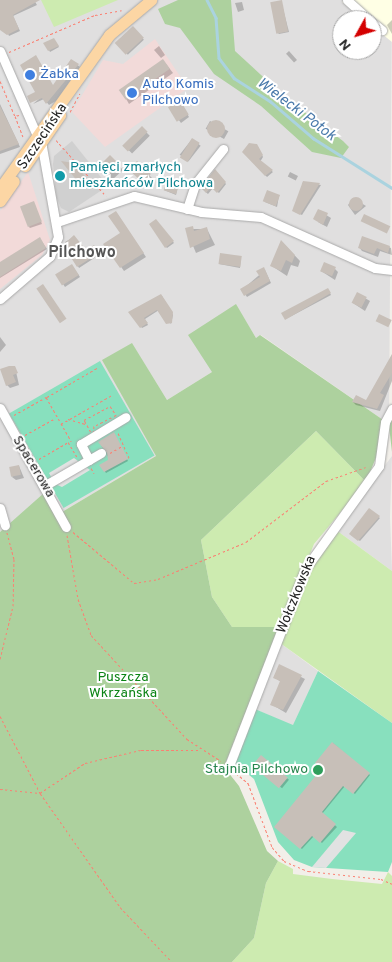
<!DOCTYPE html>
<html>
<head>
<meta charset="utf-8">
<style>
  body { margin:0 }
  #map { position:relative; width:392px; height:962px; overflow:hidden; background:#f2efe9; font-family:Overpass,sans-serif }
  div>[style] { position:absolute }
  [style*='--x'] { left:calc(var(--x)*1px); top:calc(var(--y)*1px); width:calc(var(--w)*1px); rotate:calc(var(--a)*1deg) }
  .residential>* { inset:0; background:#e0dfdf }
  .commercial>* { inset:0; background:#f2dad9 }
  .education>* { inset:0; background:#ffffe5 }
  .religious>* { inset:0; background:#d0d0d0 }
  .grass>* { inset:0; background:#cdebb0 }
  .forest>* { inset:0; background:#add19e }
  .pitch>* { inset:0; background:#88e0be; transform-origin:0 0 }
  .parking>* { inset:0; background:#e2e2e2 }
  .shadow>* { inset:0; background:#0003; transform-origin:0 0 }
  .stream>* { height:2.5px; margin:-1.25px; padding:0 1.25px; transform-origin:1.25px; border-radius:1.25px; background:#aad3df }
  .building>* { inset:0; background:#c7bfb8; transform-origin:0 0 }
  .round { border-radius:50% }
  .path>* { height:1px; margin-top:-0.5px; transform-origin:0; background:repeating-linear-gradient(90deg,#fa8072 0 2.5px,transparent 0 5px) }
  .roads { filter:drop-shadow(0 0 1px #a9a9a9) drop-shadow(0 0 1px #a9a9a9) }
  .minor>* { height:9px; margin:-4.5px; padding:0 4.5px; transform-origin:4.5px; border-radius:4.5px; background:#fff }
  .major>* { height:11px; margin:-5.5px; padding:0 5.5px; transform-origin:5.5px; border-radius:5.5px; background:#fcd6a4 }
  .dots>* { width:14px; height:14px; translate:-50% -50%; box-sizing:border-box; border:2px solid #fff; border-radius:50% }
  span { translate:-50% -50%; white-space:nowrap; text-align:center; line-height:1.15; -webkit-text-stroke:4px #fff; paint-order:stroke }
  .shop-label { font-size:14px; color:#366cbe }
  .left { translate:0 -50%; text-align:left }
  .street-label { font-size:14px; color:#222 }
  .culture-label { font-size:14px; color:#0d838f }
  .park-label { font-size:14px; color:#0c8416 }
  .leisure-label { font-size:14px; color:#27864d }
  .right { translate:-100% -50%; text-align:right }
  .water-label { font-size:15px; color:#4a7aab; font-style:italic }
  .quarter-label { font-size:16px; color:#555; font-weight:700 }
  .north { position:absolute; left:332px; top:10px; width:50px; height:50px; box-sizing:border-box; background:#fff; border:1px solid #a7a7a7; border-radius:50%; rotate:231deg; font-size:14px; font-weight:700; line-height:20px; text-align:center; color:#222 }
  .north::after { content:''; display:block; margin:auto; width:18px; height:22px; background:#d40000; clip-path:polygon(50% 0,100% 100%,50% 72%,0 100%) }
</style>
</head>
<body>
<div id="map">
  <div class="residential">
    <div style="clip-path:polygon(evenodd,0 0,392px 0,389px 424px,261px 335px,256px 338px,236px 305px,212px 372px,167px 400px,132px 344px,156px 456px,62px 512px,8px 524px,0 532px,0 0,342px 20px,372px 20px,372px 50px,342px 50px,342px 20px)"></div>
    <div style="clip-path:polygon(392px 456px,390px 517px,392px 571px,336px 530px)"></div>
    <div style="clip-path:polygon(280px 643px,318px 671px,293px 726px,255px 709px)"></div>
  </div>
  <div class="commercial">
    <div style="clip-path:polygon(155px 39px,188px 88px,105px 147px,72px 112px,103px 60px,123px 64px)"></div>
    <div style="clip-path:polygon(28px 172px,50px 240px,42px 255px,0 289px,0 211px)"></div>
  </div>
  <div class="education">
    <div style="clip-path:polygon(344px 0,392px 0,392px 42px,342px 2px)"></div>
  </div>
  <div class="religious">
    <div style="clip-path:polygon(72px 141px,108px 186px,69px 212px,61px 208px,56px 196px,53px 164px,54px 156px)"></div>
  </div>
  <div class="grass">
    <div style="clip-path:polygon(41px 0,118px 0,54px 27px)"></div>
    <div style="clip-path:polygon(316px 431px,366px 482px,314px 544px,280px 627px,232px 627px,212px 597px,201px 540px)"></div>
    <div style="clip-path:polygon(336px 530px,392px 571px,392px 723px,280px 643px,312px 564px)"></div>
    <div style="clip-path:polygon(278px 861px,293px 869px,293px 874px,332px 879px,382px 884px,388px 872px,392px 876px,392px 962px,232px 962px,254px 938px,266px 883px)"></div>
  </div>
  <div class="forest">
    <div style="clip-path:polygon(178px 0,231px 0,235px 51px,286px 98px,343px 141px,349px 147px,341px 158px,312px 152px,261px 106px,214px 74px,180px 28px,165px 24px,158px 9px)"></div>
    <div style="clip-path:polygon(236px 304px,256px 338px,260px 335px,389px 424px,392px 415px,392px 452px,389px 426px,366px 482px,316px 431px,201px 540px,212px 597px,232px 627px,280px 627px,224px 767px,239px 786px,267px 851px,278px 861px,266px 883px,254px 938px,232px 962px,0 962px,0 532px,44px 493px,62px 512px,156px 456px,102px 360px,132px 343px,167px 400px,212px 372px,188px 335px)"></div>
  </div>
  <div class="pitch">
    <div style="left:100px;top:361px;width:109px;height:105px;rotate:60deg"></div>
    <div style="clip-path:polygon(318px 671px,392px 723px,392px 862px,388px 872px,312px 867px,294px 860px,278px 842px,254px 779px,233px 762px,255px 709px,293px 725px)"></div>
  </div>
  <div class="parking">
    <div style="clip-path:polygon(0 63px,13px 93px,9px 99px,0 77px)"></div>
    <div style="clip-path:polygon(74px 458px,90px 470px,62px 487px,55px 484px,49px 473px)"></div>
    <div style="clip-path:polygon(343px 830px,356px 833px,326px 868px,312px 867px)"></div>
  </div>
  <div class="shadow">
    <div style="clip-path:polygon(0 0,34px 0,37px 5px,13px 16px,20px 31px,9px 36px,0 16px)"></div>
    <div style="clip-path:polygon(281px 1px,289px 32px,279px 34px,278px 33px)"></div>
    <div style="clip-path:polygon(242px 2px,244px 10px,238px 12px,235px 3px)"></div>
    <div style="clip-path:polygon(392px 20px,392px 34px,387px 25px)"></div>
    <div style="left:133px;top:28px;width:16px;height:22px;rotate:47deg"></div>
    <div style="clip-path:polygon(55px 41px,59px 47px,50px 52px,49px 50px)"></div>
    <div style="clip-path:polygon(159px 46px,165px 55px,161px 58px,154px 50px)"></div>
    <div style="left:289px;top:51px;width:12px;height:4px;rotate:48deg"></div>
    <div style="clip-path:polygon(71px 60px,80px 67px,56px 101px,49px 105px,44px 99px,33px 104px,53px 87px)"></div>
    <div style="clip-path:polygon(166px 64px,173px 73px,129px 104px,121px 90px)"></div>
    <div style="clip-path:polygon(181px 103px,189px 117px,181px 123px,170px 108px)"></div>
    <div style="clip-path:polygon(0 104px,20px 147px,0 154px)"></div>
    <div style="left:210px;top:121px;width:21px;height:9px;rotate:29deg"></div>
    <div style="left:142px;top:128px;width:11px;height:25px;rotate:45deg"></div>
    <div style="left:192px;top:139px;width:11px;height:20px;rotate:38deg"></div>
    <div style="clip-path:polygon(258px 147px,263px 157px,260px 162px,273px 172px,267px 177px,243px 152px)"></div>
    <div style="clip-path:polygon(116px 162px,123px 170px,112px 180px,99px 166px)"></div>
    <div style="left:137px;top:163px;width:23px;height:9px;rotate:45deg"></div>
    <div style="clip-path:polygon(215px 171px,226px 184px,219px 193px,213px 188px,208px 194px,202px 189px)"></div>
    <div style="left:290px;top:172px;width:9px;height:5px;rotate:27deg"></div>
    <div style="clip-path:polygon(179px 182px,176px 195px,164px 190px)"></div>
    <div style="clip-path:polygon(303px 182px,321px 185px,302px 215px,295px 212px)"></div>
    <div style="clip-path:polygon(279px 196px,277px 207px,265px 202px)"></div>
    <div style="clip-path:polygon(353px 198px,366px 206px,355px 215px,348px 205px)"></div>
    <div style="clip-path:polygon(34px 203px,42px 224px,30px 228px,29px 227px)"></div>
    <div style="clip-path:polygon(318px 210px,331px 218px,327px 227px,318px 222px)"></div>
    <div style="clip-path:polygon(116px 212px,146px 257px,124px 271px,105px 244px,122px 233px)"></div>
    <div style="clip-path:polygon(156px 221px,174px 243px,167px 248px,166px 247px)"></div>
    <div style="clip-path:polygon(186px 229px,207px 229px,215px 245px,196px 253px)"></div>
    <div style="clip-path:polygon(74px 237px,86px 252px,95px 248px,99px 255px,79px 268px,65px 242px)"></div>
    <div style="clip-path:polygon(363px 237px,391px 248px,392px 255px,380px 251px,378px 257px,362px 251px,359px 247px)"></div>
    <div style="clip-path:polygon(41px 240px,47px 249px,0 278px,0 264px)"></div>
    <div style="clip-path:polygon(282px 242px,300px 261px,298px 267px,291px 265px,287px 276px,272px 266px)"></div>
    <div style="clip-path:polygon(241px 257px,240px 268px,219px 264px)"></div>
    <div style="clip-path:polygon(73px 267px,80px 277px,65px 287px,57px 275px)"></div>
    <div style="clip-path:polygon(335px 269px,338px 272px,335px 280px,321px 271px)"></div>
    <div style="clip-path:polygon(265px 270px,271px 283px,247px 297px,242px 290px)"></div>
    <div style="clip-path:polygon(329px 291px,331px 295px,286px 319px)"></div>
    <div style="clip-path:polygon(358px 294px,370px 301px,365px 311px,353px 303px)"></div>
    <div style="clip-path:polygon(162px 296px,173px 315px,171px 324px,159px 310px,145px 319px,148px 325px,142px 328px,130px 313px)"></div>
    <div style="clip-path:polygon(0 337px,6px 345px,0 352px)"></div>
    <div style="clip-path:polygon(392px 356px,392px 381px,380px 411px,356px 405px,353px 402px,367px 402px)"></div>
    <div style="clip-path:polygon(15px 367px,19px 385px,10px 388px,7px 385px)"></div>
    <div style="clip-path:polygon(115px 435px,128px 461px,106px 473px,101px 465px,110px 460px,99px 442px)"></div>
    <div style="clip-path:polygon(19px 466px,24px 478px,16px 480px,12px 477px)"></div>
    <div style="clip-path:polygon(369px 510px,380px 518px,360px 541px,350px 534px)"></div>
    <div style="clip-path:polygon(279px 666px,305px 679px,286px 713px,271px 704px,281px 682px,274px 677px)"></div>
    <div style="clip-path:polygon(333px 743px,370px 775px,355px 794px,345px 786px,322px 814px,337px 827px,322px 843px,314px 836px,302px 849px,275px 827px,324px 768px)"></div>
    <div style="left:261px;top:757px;width:36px;height:11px;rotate:39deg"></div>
  </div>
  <div class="stream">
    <div style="--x:207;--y:0;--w:20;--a:63"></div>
    <div style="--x:216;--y:18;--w:40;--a:85.7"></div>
    <div style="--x:219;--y:58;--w:25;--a:53"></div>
    <div style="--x:234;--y:78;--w:43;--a:32.6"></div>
    <div style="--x:270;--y:101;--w:57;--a:40.7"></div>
    <div style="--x:313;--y:138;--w:93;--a:32.3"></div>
  </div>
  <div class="building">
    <div style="clip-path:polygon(0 0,40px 0,13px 15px,19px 29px,7px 35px,0 30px)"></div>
    <div style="left:282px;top:0;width:32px;height:12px;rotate:79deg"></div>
    <div style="left:133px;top:26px;width:16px;height:25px;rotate:47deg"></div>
    <div style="clip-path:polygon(54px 38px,59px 46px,48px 51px,43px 43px)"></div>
    <div style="clip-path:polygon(36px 55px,53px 85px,71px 59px,79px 64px,46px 104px,42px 98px,30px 103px,27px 96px,35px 92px,20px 65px)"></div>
    <div style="left:163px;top:59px;width:12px;height:54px;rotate:55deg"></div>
    <div style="left:180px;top:100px;width:17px;height:14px;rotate:59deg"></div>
    <div style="clip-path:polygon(0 106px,19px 144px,0 151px)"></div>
    <div class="round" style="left:207px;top:120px;width:18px;height:18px"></div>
    <div style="left:142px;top:126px;width:8px;height:28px;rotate:45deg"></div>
    <div style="left:192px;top:138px;width:9px;height:23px;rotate:32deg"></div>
    <div style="clip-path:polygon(249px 143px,257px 144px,263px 155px,259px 159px,273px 170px,265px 176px,242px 152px)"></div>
    <div style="left:110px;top:155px;width:13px;height:17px;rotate:45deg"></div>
    <div style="clip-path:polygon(61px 161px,74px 163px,89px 181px,82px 187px)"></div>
    <div style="left:137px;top:161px;width:19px;height:12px;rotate:43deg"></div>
    <div style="clip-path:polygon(215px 169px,226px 182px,217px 193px,211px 187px,206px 193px,201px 187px)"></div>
    <div style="left:168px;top:177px;width:13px;height:14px;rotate:18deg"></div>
    <div style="clip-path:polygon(303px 181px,320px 183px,300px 215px,292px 211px)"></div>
    <div style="left:267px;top:190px;width:14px;height:12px;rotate:21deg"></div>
    <div class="round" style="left:349px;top:197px;width:14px;height:14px"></div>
    <div style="left:34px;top:201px;width:22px;height:15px;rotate:69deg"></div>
    <div style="clip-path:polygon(318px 209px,328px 213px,323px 225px,313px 219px)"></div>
    <div style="clip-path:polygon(116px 211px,144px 253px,120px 268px,103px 244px,120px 233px,108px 216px)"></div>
    <div style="left:364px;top:214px;width:29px;height:8px;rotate:25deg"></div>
    <div style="clip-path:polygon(156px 219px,174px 241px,165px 248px,149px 224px)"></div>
    <div style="clip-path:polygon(193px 226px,194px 231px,207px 227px,210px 239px,190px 248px,185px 228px)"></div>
    <div style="clip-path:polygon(74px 235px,86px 250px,94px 245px,99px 253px,77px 267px,63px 245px)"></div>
    <div style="clip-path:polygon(362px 236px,390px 246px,388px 253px,377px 248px,374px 254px,358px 248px)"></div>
    <div style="clip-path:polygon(40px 237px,46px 248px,0 277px,0 262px)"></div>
    <div style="clip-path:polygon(281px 240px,295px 255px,292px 263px,286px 260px,281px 271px,270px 266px)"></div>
    <div style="left:220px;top:253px;width:22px;height:11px;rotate:8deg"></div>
    <div style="left:324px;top:262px;width:13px;height:10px;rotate:23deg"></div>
    <div style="left:72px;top:264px;width:13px;height:20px;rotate:58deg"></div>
    <div style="clip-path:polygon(264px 267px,270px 281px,244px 296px,240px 289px,260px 277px,256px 271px)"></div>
    <div style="left:43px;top:284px;width:42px;height:8px;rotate:56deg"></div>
    <div style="clip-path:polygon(328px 288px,331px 293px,285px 320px,281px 313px)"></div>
    <div style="left:357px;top:292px;width:11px;height:12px;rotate:27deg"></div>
    <div style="clip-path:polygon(161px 294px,173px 312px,172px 323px,166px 324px,157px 310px,144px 318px,148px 323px,140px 328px,128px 312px)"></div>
    <div style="left:379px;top:314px;width:14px;height:8px;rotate:25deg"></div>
    <div style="clip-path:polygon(392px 354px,392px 373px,380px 393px,384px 395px,377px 409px,352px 402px,356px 395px,366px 400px)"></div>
    <div style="clip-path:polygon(9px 366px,15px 366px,18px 373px,13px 375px,16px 382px,6px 386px,0 369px)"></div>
    <div style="clip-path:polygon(114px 432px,128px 459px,104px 472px,99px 465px,108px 460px,107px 453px,98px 442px)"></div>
    <div style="left:19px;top:465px;width:10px;height:10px;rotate:79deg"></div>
    <div style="clip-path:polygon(369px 508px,380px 516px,358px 541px,349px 534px)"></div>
    <div style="clip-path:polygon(279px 664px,302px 675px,283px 710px,270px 705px,280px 681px,273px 678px)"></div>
    <div style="clip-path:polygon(332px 742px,370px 773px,353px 794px,343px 786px,322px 812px,336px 824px,320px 843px,312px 836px,300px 849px,274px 827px,322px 768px,315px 763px)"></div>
    <div style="left:261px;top:755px;width:35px;height:14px;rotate:40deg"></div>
  </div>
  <div class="path">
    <div style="--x:9;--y:52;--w:94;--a:-23.3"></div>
    <div style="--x:95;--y:15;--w:27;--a:-10"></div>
    <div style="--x:0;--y:81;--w:38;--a:67"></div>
    <div style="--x:70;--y:112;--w:21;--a:-62"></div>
    <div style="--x:19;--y:115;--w:4;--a:166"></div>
    <div style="--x:15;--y:116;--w:22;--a:69"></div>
    <div style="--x:56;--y:140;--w:75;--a:48.2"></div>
    <div style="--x:47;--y:397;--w:58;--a:-30.1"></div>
    <div style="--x:110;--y:406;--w:11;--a:56"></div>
    <div style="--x:116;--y:415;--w:25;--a:153"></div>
    <div style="--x:94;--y:426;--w:10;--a:96"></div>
    <div style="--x:93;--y:436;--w:18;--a:-119"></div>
    <div style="--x:84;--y:420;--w:30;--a:-28"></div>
    <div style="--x:14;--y:415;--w:37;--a:-29"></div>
    <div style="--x:46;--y:397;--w:51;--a:60.4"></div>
    <div style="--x:68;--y:419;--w:19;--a:16"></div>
    <div style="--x:61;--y:424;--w:59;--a:-29.6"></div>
    <div style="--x:118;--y:433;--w:30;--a:66"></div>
    <div style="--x:25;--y:435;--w:35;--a:-29"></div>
    <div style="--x:110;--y:453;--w:14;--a:-30"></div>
    <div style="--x:39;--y:459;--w:34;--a:-30"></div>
    <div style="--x:68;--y:442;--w:17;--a:59"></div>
    <div style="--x:91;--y:468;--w:6;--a:59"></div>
    <div style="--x:73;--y:532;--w:80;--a:39.9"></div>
    <div style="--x:134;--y:583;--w:24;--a:-9"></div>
    <div style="--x:158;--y:579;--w:95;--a:-22.8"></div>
    <div style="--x:246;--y:542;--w:101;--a:-37.3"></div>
    <div style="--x:326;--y:481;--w:42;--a:-19.3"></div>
    <div style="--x:67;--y:535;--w:65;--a:80.2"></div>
    <div style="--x:78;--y:599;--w:38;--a:70"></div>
    <div style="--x:91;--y:635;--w:142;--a:47.3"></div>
    <div style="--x:187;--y:739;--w:40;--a:32.9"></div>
    <div style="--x:0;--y:659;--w:55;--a:-76.2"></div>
    <div style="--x:13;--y:606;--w:47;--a:-88.8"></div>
    <div style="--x:14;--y:559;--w:28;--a:-105"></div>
    <div style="--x:0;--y:716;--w:87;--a:62.5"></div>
    <div style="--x:40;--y:793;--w:54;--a:-33.7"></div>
    <div style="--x:85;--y:763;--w:57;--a:-13.1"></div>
    <div style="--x:141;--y:750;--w:58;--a:0"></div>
    <div style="--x:236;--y:773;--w:16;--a:40"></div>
    <div style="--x:248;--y:783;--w:68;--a:69.4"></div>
    <div style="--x:272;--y:847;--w:18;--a:49"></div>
    <div style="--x:284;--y:861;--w:26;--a:23"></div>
    <div style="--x:308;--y:871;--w:73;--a:6.3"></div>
    <div style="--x:381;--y:879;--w:12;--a:24"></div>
    <div style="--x:0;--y:789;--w:40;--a:5.7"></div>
    <div style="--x:40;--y:793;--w:139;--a:54.9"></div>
    <div style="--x:120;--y:907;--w:76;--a:46.6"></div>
  </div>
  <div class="roads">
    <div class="minor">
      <div style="--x:347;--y:0;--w:30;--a:42"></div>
      <div style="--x:372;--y:22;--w:13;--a:39"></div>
      <div style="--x:0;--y:51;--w:105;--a:66.4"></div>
      <div style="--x:42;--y:147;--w:91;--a:79.9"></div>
      <div style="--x:58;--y:237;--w:21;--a:113"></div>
      <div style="--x:50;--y:256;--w:66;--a:139.3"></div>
      <div style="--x:187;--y:209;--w:26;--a:-72"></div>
      <div style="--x:195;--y:184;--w:45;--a:-51.3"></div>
      <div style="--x:57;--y:222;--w:81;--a:-18.7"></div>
      <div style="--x:134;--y:196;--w:69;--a:13.4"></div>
      <div style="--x:201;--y:212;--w:60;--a:4.8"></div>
      <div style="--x:261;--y:217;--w:125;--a:24.1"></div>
      <div style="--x:375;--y:268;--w:17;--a:7"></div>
      <div style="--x:0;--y:408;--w:136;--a:61"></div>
      <div style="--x:89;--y:460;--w:18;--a:-117"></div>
      <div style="--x:81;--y:444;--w:52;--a:-31"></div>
      <div style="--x:44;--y:486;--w:66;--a:-30.1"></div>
      <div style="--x:0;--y:508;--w:18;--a:74"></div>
      <div style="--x:229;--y:766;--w:211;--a:-68.9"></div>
      <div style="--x:305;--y:569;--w:127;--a:-54.3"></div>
      <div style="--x:379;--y:466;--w:44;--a:-82.2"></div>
      <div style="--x:385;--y:422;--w:15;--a:-62"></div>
    </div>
    <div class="major">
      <div style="--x:25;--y:166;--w:62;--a:-55.5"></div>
      <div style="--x:0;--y:188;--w:188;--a:-54.5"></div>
      <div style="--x:109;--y:35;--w:55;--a:-39.8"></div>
      <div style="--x:0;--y:201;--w:24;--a:-55"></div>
    </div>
  </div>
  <div class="dots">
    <div style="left:30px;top:75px;background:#3f7fe0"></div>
    <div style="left:132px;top:93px;background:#3f7fe0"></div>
    <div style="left:60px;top:176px;background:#0f9aa8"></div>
    <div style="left:318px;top:770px;background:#2e9e5b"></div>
  </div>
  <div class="shop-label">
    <span class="left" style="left:40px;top:75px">Żabka</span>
    <span class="left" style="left:142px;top:93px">Auto Komis<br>Pilchowo</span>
  </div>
  <div class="street-label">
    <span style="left:43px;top:137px;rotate:-56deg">Szczecińska</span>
    <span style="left:33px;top:467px;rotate:59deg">Spacerowa</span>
    <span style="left:297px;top:595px;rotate:-68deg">Wołczkowska</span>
  </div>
  <div class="culture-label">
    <span class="left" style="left:70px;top:176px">Pamięci zmarłych<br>mieszkańców Pilchowa</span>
  </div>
  <div class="park-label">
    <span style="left:123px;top:686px">Puszcza<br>Wkrzańska</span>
  </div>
  <div class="leisure-label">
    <span class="right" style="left:308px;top:770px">Stajnia Pilchowo</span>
  </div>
  <div class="water-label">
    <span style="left:296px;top:110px;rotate:37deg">Wielecki Potok</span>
  </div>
  <div class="quarter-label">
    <span style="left:82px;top:253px">Pilchowo</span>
  </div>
  <div class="north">N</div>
</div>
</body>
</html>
